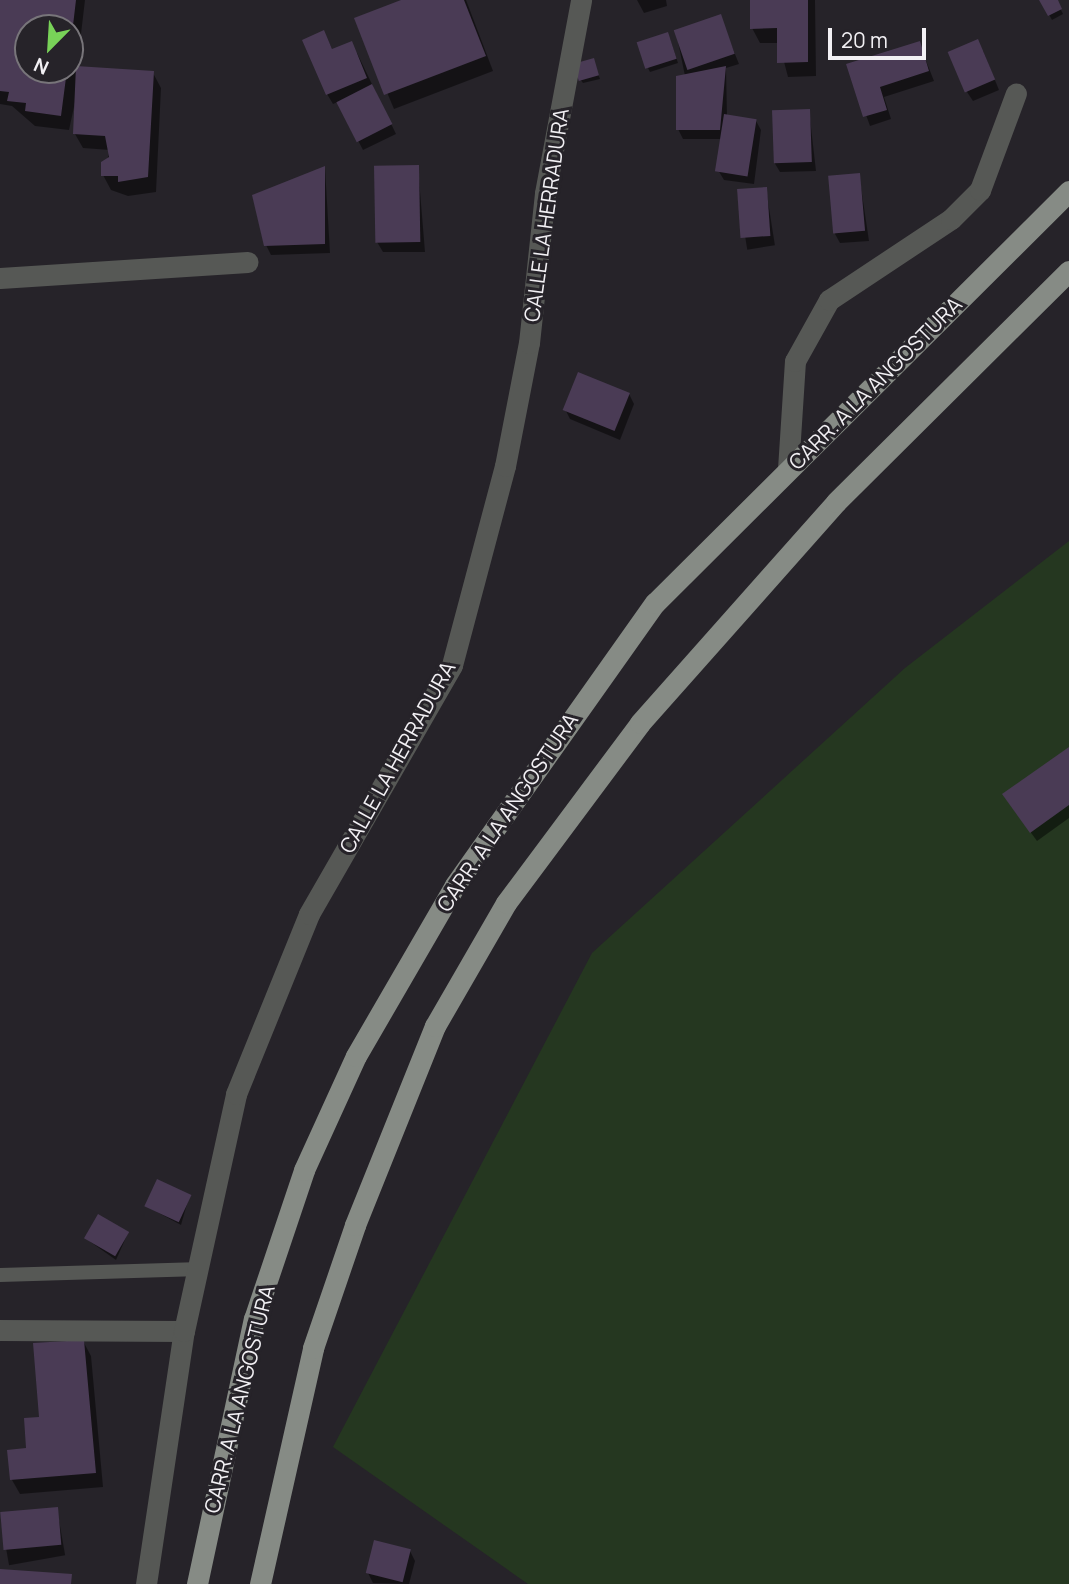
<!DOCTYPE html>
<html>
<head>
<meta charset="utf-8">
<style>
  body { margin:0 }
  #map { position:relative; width:1069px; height:1584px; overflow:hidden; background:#262329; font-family:Manrope,sans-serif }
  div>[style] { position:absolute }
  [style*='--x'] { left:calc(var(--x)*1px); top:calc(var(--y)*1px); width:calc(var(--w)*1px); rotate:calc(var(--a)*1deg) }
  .green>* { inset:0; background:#253720 }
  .shadow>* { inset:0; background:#0007; transform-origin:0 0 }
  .building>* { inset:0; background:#4a3b55; transform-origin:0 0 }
  .service>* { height:14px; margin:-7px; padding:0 7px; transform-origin:7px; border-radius:7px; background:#565855 }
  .minor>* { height:21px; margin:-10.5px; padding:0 10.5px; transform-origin:10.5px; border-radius:10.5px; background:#565855 }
  .primary>* { height:21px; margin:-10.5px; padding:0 10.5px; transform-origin:10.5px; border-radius:10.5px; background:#868b85 }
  span { translate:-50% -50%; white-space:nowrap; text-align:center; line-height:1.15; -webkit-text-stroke:6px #262329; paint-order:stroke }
  .street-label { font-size:21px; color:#f2f0f4 }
  .north { position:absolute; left:14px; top:14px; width:70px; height:70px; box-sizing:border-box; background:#262329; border:2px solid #78757a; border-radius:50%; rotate:204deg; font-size:19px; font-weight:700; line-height:28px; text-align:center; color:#f2f0f4 }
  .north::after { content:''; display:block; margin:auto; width:24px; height:32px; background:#78d258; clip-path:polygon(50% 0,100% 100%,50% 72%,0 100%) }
  .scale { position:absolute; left:828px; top:28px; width:98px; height:32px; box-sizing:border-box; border:4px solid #f2f0f4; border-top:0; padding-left:9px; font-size:21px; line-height:24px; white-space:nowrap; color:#f2f0f4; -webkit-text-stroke:5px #262329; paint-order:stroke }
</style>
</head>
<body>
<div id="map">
  <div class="green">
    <div style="clip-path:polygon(1069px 541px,1069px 1584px,528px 1584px,333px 1447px,592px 953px,905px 668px)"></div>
  </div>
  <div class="shadow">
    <div style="clip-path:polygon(evenodd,0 0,85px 0,77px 68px,153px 73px,161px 88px,156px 192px,128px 196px,111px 190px,103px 175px,110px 150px,83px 148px,75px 134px,77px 93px,69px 130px,35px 126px,12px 106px,0 104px,0 0,28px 28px,70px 28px,70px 70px,28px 70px,28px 28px)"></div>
    <div style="clip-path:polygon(406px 0,466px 0,493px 71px,394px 109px,356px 19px)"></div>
    <div style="clip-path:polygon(637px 0,666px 0,667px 6px,644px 13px)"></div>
    <div style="clip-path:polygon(752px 0,815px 0,816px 76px,788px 77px,779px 43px,760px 43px,752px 28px)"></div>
    <div style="clip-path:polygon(1041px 0,1056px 0,1063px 14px,1052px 20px)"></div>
    <div style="clip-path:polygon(720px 17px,739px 64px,726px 68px,727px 116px,756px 121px,761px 130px,754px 184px,724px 180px,718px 170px,722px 139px,683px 139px,678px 129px,685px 76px,676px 32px)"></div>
    <div style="clip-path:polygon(324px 32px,333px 51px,357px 53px,396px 134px,363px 150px,338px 102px,333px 104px,327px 94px)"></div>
    <div style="clip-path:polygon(670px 39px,678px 63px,650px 72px,648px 68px)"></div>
    <div style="clip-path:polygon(919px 43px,934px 81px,884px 97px,891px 119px,870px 126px,848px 65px)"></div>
    <div style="clip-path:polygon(983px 51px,999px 90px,973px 101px,967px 92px)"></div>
    <div style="clip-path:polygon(593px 60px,600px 79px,583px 83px,580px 79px)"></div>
    <div style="clip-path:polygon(809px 110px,816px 171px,780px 172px,774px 162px)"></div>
    <div style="clip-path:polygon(418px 167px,425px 252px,383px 252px,377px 242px)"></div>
    <div style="clip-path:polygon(325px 168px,330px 253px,271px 255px,266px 245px)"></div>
    <div style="clip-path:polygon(859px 174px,869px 241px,840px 243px,835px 234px)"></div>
    <div style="left:766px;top:189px;width:57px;height:28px;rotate:81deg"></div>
    <div style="clip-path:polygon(629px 394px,634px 404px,620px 440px,570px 419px,565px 409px)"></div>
    <div style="clip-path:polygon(1069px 749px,1069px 818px,1037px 841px,1010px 804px)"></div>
    <div style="clip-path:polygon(189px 1197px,181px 1225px,146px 1206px)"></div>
    <div style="clip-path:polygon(128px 1233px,116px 1260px,85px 1238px)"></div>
    <div style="clip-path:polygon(83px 1341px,91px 1356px,103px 1487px,20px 1494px,12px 1480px)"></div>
    <div style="left:57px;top:1509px;width:47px;height:57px;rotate:80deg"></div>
    <div style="clip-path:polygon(410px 1551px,415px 1561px,409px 1584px,373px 1583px,368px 1573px)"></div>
  </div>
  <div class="building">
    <div style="clip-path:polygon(0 0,76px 0,72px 34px,70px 28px,28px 28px,28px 70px,67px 70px,61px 116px,25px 111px,26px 103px,7px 101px,9px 92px,0 91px)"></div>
    <div style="clip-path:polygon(401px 0,464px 0,486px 56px,384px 95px,354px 18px)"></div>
    <div style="clip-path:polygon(750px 0,808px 0,808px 62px,777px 63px,777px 28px,750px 29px)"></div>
    <div style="clip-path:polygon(1039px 0,1058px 0,1062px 9px,1048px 16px)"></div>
    <div style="left:721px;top:14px;width:42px;height:50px;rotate:71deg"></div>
    <div style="clip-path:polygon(324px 30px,332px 49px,352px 41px,367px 78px,326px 95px,302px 40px)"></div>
    <div style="left:668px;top:32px;width:28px;height:33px;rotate:72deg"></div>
    <div style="left:978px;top:39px;width:44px;height:33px;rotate:67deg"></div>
    <div style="clip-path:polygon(920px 41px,929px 71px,880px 87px,887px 110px,863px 117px,846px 64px)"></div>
    <div style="left:594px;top:58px;width:18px;height:21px;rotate:74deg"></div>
    <div style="clip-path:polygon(76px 66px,154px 71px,148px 177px,118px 182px,118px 176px,101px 176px,101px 162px,109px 157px,105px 136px,73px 134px)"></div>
    <div style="clip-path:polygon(726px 66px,720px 130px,676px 130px,676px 76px)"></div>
    <div style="left:372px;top:84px;width:45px;height:40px;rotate:63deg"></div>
    <div style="left:810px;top:109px;width:53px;height:38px;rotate:88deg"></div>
    <div style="left:724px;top:114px;width:33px;height:58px;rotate:9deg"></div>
    <div style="left:419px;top:165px;width:77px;height:45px;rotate:89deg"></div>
    <div style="clip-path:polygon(325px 166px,325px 244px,264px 246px,252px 195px)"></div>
    <div style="left:860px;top:173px;width:58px;height:32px;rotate:85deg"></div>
    <div style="left:767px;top:187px;width:49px;height:30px;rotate:86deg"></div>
    <div style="left:578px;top:372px;width:56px;height:41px;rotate:22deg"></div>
    <div style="clip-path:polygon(1069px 747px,1069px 805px,1030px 833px,1002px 794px)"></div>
    <div style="left:157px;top:1179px;width:38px;height:30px;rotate:25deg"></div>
    <div style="left:98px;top:1214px;width:36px;height:28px;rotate:30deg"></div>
    <div style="clip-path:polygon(84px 1340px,96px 1473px,10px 1480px,7px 1450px,26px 1448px,24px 1418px,39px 1417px,33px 1343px)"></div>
    <div style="left:58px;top:1507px;width:38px;height:58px;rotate:85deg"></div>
    <div style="left:374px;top:1540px;width:38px;height:34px;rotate:14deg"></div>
    <div style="clip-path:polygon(0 1569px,72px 1574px,71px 1584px,0 1584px)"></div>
  </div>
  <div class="service">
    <div style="--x:0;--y:1275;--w:201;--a:-1.7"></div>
  </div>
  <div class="minor">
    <div style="--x:0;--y:278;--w:248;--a:-3.7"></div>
    <div style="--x:788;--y:469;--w:108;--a:-86.3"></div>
    <div style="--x:795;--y:361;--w:70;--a:-60.9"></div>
    <div style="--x:829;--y:300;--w:146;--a:-33.6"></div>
    <div style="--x:951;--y:219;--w:41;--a:-45"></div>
    <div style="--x:980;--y:190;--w:103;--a:-69.6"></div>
    <div style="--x:0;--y:1330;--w:184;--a:0.3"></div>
    <div style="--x:146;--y:1584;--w:256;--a:-81.5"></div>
    <div style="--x:184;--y:1331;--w:243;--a:-77.6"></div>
    <div style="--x:236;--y:1094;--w:194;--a:-67.9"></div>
    <div style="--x:309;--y:914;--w:287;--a:-60.1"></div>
    <div style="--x:452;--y:665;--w:206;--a:-75.1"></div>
    <div style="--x:505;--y:466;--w:125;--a:-79"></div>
    <div style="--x:529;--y:343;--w:151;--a:-83.9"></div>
    <div style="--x:545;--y:193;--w:196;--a:-79.4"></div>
  </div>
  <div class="primary">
    <div style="--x:197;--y:1584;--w:271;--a:-77.9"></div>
    <div style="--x:254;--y:1319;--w:157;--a:-71.4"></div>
    <div style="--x:304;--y:1170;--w:125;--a:-65.5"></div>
    <div style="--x:356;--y:1056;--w:198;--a:-59.9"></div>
    <div style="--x:455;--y:885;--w:346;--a:-54.7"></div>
    <div style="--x:655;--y:603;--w:584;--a:-44.86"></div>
    <div style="--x:260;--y:1584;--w:242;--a:-77.3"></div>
    <div style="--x:313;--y:1348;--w:130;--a:-71.1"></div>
    <div style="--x:355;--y:1225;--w:214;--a:-68.1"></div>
    <div style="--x:435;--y:1026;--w:142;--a:-60"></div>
    <div style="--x:506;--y:903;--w:224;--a:-53.3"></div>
    <div style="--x:640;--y:723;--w:295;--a:-48.4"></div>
    <div style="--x:836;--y:502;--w:328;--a:-44.8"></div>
  </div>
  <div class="street-label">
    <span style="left:546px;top:215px;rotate:-82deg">CALLE LA HERRADURA</span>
    <span style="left:875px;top:383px;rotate:-45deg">CARR. A LA ANGOSTURA</span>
    <span style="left:397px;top:757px;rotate:-61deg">CALLE LA HERRADURA</span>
    <span style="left:507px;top:812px;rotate:-56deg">CARR. A LA ANGOSTURA</span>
    <span style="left:239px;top:1399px;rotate:-76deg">CARR. A LA ANGOSTURA</span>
  </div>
  <div class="north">N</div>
  <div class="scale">20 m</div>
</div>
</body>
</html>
